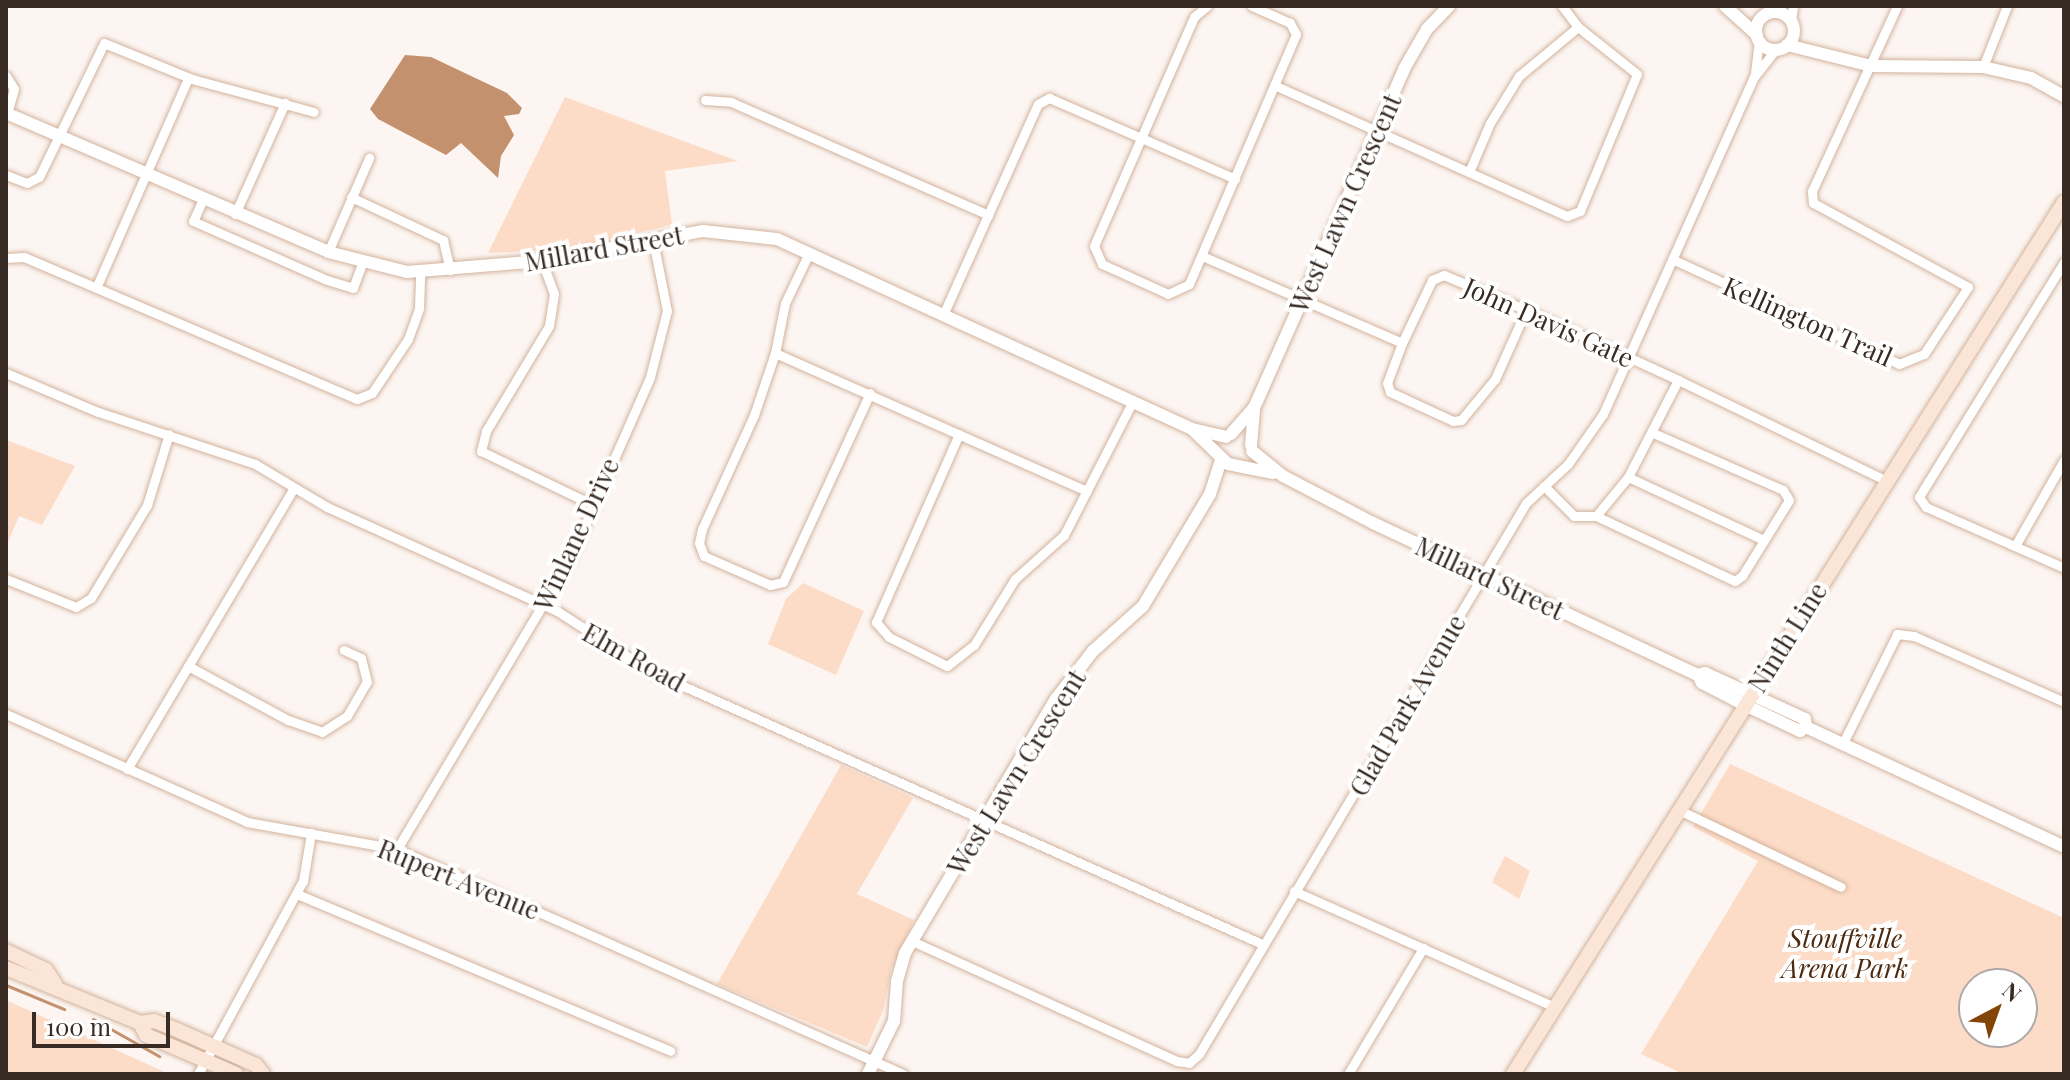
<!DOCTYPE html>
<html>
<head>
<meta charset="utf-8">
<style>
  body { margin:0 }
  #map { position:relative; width:2070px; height:1080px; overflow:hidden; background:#fcf5f1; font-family:"Playfair Display",serif }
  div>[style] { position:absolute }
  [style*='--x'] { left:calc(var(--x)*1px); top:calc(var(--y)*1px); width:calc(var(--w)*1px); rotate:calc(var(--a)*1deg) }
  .green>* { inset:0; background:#fddcc7 }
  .water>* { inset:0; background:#c3916d }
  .stream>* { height:3px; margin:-1.5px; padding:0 1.5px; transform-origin:1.5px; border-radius:1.5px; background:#c3916d }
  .roads { filter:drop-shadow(0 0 2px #d2b39d) drop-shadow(0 0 2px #d2b39d) }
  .minor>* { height:9px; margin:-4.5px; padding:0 4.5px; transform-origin:4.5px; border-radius:4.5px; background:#fff }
  .tertiary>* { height:12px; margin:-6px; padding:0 6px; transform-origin:6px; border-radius:6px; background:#fff }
  .tertiary>.ring { margin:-6px; padding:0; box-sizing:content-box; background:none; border:12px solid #fff; border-radius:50% }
  .secondary>* { height:14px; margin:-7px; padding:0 7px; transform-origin:7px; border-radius:7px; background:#fae5d6 }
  span { translate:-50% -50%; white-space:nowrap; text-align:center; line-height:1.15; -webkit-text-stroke:8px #fff; paint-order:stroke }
  .street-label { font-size:26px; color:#382b23 }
  .park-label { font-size:26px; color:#4d2a0e; font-style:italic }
  .frame { position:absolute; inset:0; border:8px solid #382b23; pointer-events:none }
  .north { position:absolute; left:1958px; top:968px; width:80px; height:80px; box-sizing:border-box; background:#fff; border:2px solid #afaaa7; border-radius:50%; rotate:41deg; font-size:22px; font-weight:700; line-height:32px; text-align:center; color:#382b23 }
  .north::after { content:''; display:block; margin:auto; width:28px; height:36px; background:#834407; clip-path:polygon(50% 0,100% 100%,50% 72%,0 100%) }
  .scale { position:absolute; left:32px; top:1012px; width:138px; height:36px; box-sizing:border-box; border:4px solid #382b23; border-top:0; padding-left:10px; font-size:24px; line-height:28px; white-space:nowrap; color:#382b23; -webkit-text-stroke:6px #fff; paint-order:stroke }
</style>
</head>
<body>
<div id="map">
  <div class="green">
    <div style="clip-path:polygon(565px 97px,705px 149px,738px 161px,665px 171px,672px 225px,562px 250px,488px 253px)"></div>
    <div style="clip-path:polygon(6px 440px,75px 466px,42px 525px,19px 516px,6px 547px)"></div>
    <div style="clip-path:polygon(803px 583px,864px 611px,836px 675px,768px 644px,786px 599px)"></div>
    <div style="clip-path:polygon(evenodd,1730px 764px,2064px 918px,2064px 1074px,1683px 1074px,1641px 1054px,1758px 861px,1693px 827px,1730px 764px,1974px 984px,2022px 984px,2022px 1032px,1974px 1032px,1974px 984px)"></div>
    <div style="clip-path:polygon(841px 765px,913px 798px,857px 894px,914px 920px,891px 970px,883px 1011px,867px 1047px,717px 984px)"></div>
    <div style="clip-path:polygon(1505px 856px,1530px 871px,1519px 899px,1492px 882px)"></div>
    <div style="clip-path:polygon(6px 1000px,169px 1074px,6px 1074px)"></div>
  </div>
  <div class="water">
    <div style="clip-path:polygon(405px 55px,431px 57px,507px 93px,522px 108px,519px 114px,504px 116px,514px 135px,501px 156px,498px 178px,461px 143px,446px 155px,378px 119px,370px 109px)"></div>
  </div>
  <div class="stream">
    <div style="--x:6;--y:985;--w:63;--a:22.5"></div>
    <div style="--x:93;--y:1019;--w:76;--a:29.3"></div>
  </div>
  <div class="roads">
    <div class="minor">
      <div style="--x:1207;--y:6;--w:17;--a:140"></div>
      <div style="--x:1194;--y:17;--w:250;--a:113.6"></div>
      <div style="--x:1094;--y:246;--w:20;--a:66"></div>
      <div style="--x:1102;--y:264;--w:72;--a:24.4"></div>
      <div style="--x:1168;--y:294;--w:23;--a:-25"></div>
      <div style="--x:1189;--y:284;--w:272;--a:-66.8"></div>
      <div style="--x:1296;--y:34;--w:13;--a:-119"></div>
      <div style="--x:1290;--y:23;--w:42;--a:-155.9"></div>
      <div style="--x:1775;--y:12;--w:7;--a:-56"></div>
      <div style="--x:1791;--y:21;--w:15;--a:-82"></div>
      <div style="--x:1983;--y:67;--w:66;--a:-68.5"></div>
      <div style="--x:1755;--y:73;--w:32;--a:-83"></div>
      <div style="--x:6;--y:76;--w:15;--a:58"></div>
      <div style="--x:14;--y:89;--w:26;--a:106"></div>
      <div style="--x:1274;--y:85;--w:321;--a:24.1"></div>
      <div style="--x:1567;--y:216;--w:14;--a:-21"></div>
      <div style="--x:1580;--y:211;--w:148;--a:-67.4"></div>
      <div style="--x:1637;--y:74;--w:75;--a:-141.5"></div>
      <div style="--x:1578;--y:27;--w:26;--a:-127"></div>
      <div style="--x:705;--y:100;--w:26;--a:4"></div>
      <div style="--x:731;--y:102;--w:281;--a:23.7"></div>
      <div style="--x:1469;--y:172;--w:53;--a:-66.8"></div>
      <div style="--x:1490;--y:123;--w:55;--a:-58.3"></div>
      <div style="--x:1519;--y:76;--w:77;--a:-39.7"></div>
      <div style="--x:6;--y:175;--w:22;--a:21"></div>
      <div style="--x:27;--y:183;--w:13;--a:-27"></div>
      <div style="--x:39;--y:177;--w:149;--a:-64.1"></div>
      <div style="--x:104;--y:43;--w:95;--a:22.2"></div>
      <div style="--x:192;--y:79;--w:126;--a:15.1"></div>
      <div style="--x:351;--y:197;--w:102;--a:25.1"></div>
      <div style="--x:443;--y:240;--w:31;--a:77"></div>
      <div style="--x:203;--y:199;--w:24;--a:114"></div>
      <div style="--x:193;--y:221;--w:146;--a:23.8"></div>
      <div style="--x:327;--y:280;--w:27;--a:17"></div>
      <div style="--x:353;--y:288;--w:29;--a:-70"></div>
      <div style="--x:235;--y:214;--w:122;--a:-65.8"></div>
      <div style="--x:328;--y:252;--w:103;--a:-66.4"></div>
      <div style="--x:809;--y:253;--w:55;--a:115.6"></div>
      <div style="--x:785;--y:303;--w:51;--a:101.3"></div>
      <div style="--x:775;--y:353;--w:65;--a:108.7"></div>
      <div style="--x:754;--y:415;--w:125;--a:114.5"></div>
      <div style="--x:702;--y:529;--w:14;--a:102"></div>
      <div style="--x:699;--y:543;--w:14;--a:69"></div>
      <div style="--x:704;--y:556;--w:72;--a:23.7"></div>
      <div style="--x:770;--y:585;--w:13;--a:-13"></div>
      <div style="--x:783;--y:582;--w:208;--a:-65.3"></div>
      <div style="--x:1202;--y:256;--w:218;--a:23.5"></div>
      <div style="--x:6;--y:258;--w:18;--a:-3"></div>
      <div style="--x:24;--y:257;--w:362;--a:23.1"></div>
      <div style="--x:357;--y:399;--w:16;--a:-22"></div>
      <div style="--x:372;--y:393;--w:65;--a:-56.3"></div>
      <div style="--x:408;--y:339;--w:33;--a:-70"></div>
      <div style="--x:419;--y:308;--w:37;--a:-88"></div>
      <div style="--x:1672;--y:259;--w:250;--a:24.8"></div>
      <div style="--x:1899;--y:364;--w:27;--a:-22"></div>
      <div style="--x:1924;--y:354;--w:80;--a:-56.7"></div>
      <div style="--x:1968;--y:287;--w:176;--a:-151.5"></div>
      <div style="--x:1813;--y:203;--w:12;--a:-95"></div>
      <div style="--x:1812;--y:191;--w:204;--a:-65.3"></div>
      <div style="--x:542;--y:261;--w:35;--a:70"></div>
      <div style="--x:554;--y:294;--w:32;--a:99"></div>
      <div style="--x:549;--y:326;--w:122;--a:121"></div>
      <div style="--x:486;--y:431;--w:21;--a:104"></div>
      <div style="--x:481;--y:451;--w:122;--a:25.7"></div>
      <div style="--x:2064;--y:262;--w:276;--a:121.7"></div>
      <div style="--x:1919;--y:497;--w:12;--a:55"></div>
      <div style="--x:1926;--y:507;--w:151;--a:23.8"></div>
      <div style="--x:96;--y:288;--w:229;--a:-66.3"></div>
      <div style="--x:1526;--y:310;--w:76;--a:114.2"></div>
      <div style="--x:1495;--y:379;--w:53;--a:129.7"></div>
      <div style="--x:1461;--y:420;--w:8;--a:173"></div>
      <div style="--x:1453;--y:421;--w:69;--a:-155.3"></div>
      <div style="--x:1390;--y:392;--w:9;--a:-108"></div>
      <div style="--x:1387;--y:383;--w:43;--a:-69.4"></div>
      <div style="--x:1402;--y:343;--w:70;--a:-64.5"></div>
      <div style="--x:1432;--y:280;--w:13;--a:-23"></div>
      <div style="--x:1444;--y:275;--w:89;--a:23.1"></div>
      <div style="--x:1526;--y:310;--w:167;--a:24.7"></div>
      <div style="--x:1678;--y:380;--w:230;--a:25.8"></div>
      <div style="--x:943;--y:315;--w:231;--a:-65.8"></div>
      <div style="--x:1038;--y:104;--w:13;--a:-29"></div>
      <div style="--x:1049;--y:98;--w:203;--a:23.5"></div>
      <div style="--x:775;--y:353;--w:341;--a:23.9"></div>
      <div style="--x:6;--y:373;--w:100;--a:23"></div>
      <div style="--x:98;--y:412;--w:165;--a:18.3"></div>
      <div style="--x:255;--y:464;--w:84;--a:30.8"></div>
      <div style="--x:327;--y:507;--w:252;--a:24.3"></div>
      <div style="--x:557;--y:611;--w:113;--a:32.7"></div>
      <div style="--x:652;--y:672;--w:668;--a:24.03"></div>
      <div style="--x:959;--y:434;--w:206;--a:113.8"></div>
      <div style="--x:876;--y:622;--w:20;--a:49"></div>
      <div style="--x:889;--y:637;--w:65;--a:26.6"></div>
      <div style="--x:947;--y:666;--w:34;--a:-38"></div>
      <div style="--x:974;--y:645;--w:78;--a:-58.2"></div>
      <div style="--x:1015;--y:579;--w:66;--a:-41.9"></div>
      <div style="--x:1064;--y:535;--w:151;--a:-62.8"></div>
      <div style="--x:1628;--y:477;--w:150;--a:24.9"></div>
      <div style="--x:1544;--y:486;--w:42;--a:45"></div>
      <div style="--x:1574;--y:516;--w:22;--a:0"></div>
      <div style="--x:1596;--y:516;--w:50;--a:-50.6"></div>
      <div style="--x:1628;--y:477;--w:109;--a:-62.7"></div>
      <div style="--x:1596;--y:516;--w:153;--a:25.1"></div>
      <div style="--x:1735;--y:581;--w:9;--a:-36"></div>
      <div style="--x:1742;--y:576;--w:89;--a:-58.3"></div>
      <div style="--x:1789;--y:500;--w:12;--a:-121"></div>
      <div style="--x:1783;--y:490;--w:142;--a:-156.3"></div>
      <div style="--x:2015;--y:546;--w:99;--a:-60.3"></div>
      <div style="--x:6;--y:579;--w:75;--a:21.8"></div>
      <div style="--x:76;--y:607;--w:17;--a:-31"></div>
      <div style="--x:91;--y:598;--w:109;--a:-58.9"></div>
      <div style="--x:147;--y:505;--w:74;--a:-72.8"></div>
      <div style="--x:188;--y:666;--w:114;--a:28.4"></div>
      <div style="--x:288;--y:720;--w:36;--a:19"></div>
      <div style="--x:322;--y:732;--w:30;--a:-33"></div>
      <div style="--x:347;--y:716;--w:39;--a:-60"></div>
      <div style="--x:367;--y:682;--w:25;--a:-104"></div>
      <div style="--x:361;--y:658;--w:19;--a:-155"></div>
      <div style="--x:6;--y:714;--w:264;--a:24.1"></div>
      <div style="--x:247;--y:822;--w:152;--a:10.2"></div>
      <div style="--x:397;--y:849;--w:554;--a:23.97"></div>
      <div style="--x:1842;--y:745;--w:124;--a:-63.6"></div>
      <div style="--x:1897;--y:634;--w:17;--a:7"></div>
      <div style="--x:1914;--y:636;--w:164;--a:23.7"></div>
      <div style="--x:127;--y:769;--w:326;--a:-59.3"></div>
      <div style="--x:1679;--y:810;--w:179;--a:25.4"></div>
      <div style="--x:397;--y:849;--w:335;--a:-59.2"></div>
      <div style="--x:569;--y:561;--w:201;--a:-66.2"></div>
      <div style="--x:650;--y:377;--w:68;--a:-75.6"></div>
      <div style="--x:667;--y:311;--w:72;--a:-101.2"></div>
      <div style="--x:1294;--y:891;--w:286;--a:24"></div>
      <div style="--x:297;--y:894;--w:405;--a:22.8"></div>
      <div style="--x:912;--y:941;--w:291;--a:24.4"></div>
      <div style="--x:1177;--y:1061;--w:12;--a:9"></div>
      <div style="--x:1189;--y:1063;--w:13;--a:-42"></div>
      <div style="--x:1199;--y:1054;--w:641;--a:-59.31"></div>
      <div style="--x:1526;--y:503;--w:57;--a:-42.9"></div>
      <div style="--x:1568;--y:464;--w:61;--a:-55"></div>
      <div style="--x:1603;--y:414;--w:369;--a:-65.9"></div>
      <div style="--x:1754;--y:77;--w:36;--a:-52"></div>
      <div style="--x:198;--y:1074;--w:220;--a:-61.5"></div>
      <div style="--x:303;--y:881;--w:49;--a:-80.5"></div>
      <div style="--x:1348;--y:1074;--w:147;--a:-59.2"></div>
    </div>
    <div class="tertiary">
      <div style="--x:1725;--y:6;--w:43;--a:42.2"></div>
      <div class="ring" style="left:1756px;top:12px;width:26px;height:26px"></div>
      <div style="--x:1787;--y:45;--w:87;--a:14"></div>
      <div style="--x:1871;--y:66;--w:112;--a:0.5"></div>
      <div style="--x:1983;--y:67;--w:49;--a:12.9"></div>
      <div style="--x:2031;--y:78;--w:38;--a:29"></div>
      <div style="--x:6;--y:113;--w:351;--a:23.3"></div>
      <div style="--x:328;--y:252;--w:81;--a:14.2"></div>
      <div style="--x:407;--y:272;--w:135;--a:-4.7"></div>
      <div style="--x:542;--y:261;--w:164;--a:-10.6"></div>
      <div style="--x:703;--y:231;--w:74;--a:6.2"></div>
      <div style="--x:777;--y:239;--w:456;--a:24.6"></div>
      <div style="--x:1192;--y:429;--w:35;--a:13"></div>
      <div style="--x:1194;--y:431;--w:47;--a:44.1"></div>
      <div style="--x:1228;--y:464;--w:46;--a:11.3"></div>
      <div style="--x:1231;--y:434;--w:35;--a:-49"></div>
      <div style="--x:1254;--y:408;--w:371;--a:-66.1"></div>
      <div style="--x:1404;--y:69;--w:46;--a:-60.1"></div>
      <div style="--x:1427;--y:29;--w:32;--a:-46"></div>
      <div style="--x:1251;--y:445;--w:34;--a:-85"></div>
      <div style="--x:1252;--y:451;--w:40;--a:39"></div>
      <div style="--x:1283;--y:476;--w:102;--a:27.6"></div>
      <div style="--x:1373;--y:523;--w:359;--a:25.1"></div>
      <div style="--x:1698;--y:675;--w:9;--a:63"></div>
      <div style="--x:1702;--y:683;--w:48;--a:27.1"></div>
      <div style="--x:1745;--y:705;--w:61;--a:25.3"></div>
      <div style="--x:1800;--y:731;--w:7;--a:-34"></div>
      <div style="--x:1806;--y:727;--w:285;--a:24.9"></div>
      <div style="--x:1698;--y:675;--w:7;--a:-16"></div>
      <div style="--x:1705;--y:673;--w:110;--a:24.7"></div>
      <div style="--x:1805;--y:719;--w:8;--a:83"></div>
      <div style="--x:868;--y:1074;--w:59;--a:-63.9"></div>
      <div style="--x:894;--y:1021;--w:40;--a:-85.7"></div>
      <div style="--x:897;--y:981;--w:29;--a:-74"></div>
      <div style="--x:905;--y:953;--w:295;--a:-59.3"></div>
      <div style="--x:1056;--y:699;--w:61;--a:-52.4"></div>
      <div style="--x:1093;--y:651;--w:67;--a:-42"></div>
      <div style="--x:1143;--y:606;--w:131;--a:-59.1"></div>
      <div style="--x:1210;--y:494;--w:38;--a:-72"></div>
    </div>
    <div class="secondary">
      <div style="--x:6;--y:951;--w:44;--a:25.4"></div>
      <div style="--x:46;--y:970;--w:17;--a:57"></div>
      <div style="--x:6;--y:968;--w:145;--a:22.3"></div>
      <div style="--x:140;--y:1023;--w:14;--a:-8"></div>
      <div style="--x:154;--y:1021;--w:25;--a:21"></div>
      <div style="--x:177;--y:1030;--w:86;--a:23.9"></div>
      <div style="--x:256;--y:1065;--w:11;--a:52"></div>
      <div style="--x:140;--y:1023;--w:13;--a:63"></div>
      <div style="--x:146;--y:1035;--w:98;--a:23.4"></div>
      <div style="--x:1513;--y:1074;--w:1031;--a:-57.71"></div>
    </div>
  </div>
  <div class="street-label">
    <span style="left:1345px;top:203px;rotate:-66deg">West Lawn Crescent</span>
    <span style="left:604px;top:248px;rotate:-10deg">Millard Street</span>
    <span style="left:1808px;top:321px;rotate:24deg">Kellington Trail</span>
    <span style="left:1549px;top:322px;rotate:24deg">John Davis Gate</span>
    <span style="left:576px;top:534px;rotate:-65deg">Winlane Drive</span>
    <span style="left:1490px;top:578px;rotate:25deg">Millard Street</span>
    <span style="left:1787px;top:637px;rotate:-58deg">Ninth Line</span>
    <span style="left:634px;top:657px;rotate:29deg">Elm Road</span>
    <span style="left:1407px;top:705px;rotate:-60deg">Glad Park Avenue</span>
    <span style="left:1016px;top:772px;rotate:-58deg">West Lawn Crescent</span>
    <span style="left:459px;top:879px;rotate:22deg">Rupert Avenue</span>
  </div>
  <div class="park-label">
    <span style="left:1845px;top:953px">Stouffville<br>Arena Park</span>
  </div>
  <div class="frame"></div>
  <div class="north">N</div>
  <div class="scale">100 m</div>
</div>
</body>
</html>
